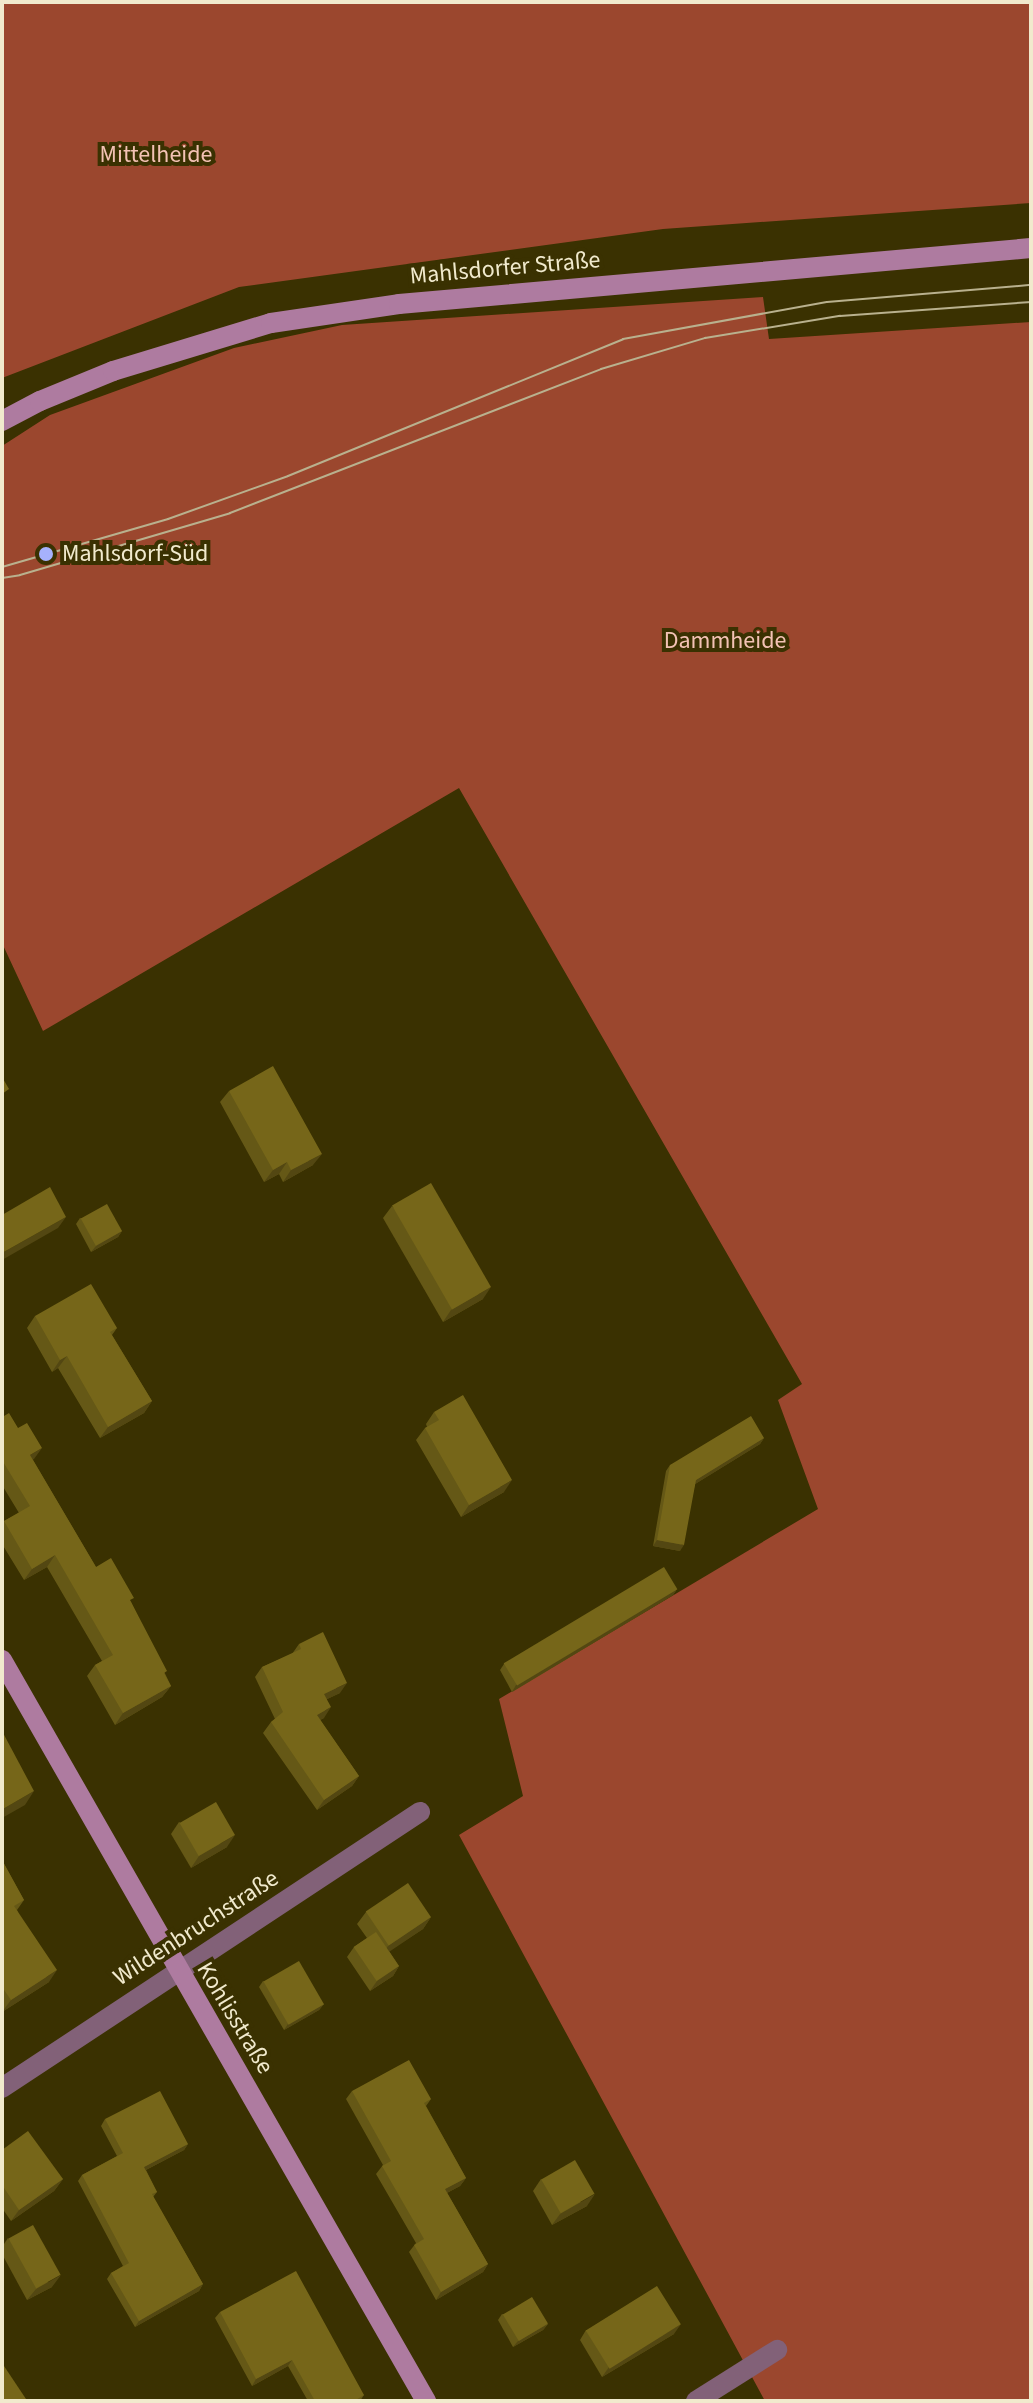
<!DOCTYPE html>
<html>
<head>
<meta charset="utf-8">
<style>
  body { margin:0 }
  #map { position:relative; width:1033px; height:2403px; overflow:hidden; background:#3a3101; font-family:"Source Sans 3",sans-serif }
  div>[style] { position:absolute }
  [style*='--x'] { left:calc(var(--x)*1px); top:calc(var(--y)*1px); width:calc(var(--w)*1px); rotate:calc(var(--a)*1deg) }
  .forest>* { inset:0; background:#9b472e }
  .street>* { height:20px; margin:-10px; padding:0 10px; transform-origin:10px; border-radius:10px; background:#826178 }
  .secondary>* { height:20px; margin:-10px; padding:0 10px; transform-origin:10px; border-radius:10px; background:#ae7ba0 }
  .tram>* { height:2px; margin:-1px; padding:0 1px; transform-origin:1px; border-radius:1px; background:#b9b18e }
  .wall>* { inset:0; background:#655816 }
  .shaded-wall>* { inset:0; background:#534712 }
  .building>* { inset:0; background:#766619; transform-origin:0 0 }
  .dots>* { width:22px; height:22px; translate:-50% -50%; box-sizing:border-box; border:4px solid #3a3101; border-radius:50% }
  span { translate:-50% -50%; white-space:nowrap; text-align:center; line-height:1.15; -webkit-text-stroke:8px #3a3101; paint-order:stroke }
  .park-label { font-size:24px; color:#f3c2b4 }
  .street-label { font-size:24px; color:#f1eacd }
  .poi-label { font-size:24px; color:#f1eacd }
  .left { translate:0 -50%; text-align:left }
  .frame { position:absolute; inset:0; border:4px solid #f1eacd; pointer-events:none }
</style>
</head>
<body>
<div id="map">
  <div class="forest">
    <div style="clip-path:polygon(2px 2px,1031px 2px,1031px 203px,663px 229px,239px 287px,2px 378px)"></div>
    <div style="clip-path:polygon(763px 297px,769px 339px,1031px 322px,1031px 2401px,765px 2401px,459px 1835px,523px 1796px,499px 1699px,818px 1509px,778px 1400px,802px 1384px,459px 788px,43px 1031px,2px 943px,2px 446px,50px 415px,234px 348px,342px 325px)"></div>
  </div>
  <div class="street">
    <div style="--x:2;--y:2088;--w:501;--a:-33.44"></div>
    <div style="--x:696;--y:2401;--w:96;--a:-32.2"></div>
  </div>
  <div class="secondary">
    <div style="--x:2;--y:421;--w:43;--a:-27.8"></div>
    <div style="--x:40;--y:401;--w:79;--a:-22.3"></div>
    <div style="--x:113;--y:371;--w:165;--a:-16.9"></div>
    <div style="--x:271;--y:323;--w:129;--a:-8.4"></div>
    <div style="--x:399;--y:304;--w:634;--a:-5.06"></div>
    <div style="--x:2;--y:1660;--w:854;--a:60.22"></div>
  </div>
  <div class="tram">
    <div style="--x:2;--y:567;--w:173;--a:-16.1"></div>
    <div style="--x:168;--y:519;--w:127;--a:-19.7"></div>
    <div style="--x:288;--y:476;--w:362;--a:-22.2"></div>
    <div style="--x:623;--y:339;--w:207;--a:-10.3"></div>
    <div style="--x:827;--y:302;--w:205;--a:-4.8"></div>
    <div style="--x:2;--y:578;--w:18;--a:-9"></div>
    <div style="--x:20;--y:575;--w:219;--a:-16.4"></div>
    <div style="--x:230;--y:513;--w:398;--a:-21.2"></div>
    <div style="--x:601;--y:369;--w:109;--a:-16.6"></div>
    <div style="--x:705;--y:338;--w:137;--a:-9.3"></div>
    <div style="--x:840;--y:316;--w:192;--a:-4.2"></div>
  </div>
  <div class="wall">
    <div style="clip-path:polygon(229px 1091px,313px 1165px,283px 1182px,279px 1174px,264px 1182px,220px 1102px)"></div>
    <div style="clip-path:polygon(392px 1206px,483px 1299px,443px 1322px,383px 1218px)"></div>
    <div style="clip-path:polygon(80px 1218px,122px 1231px,118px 1237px,91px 1252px,76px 1224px)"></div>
    <div style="clip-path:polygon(35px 1316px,117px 1328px,112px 1335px,152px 1401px,144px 1413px,100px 1438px,58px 1368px,52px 1372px,27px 1328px)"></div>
    <div style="clip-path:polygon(434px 1412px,504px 1492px,461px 1517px,416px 1440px,425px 1428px,427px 1427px,426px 1424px)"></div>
    <div style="clip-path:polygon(2px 1413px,33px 1460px,96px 1567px,131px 1602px,171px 1686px,162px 1697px,115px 1725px,87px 1676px,95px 1665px,102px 1661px,47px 1567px,24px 1580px,2px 1544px,2px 1524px,4px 1521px,19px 1513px,2px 1485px)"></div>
    <div style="clip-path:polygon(764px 1438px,760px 1444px,695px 1484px,680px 1551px,653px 1546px,666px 1471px,670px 1465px)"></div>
    <div style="clip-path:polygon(677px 1589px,673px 1595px,512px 1692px,500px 1670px,504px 1664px)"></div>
    <div style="clip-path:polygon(299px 1644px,340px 1693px,327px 1699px,324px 1718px,320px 1720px,359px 1776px,352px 1786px,317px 1810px,263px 1733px,271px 1722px,275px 1719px,255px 1677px,262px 1667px,292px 1654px)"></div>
    <div style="clip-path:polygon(179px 1822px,227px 1847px,191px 1868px,171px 1834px)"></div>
    <div style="clip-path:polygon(2px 1860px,24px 1900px,17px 1910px,49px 1982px,2px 2012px)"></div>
    <div style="clip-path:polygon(366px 1912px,431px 1917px,423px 1929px,389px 1951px,399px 1966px,393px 1976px,370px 1991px,347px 1957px,354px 1947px,367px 1938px,357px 1924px)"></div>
    <div style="clip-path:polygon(263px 1981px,324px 2004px,319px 2010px,284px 2030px,259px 1987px)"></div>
    <div style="clip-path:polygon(352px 2091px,431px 2099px,426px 2106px,466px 2178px,460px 2186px,447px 2193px,488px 2264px,483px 2272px,436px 2300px,409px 2252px,416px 2243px,376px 2174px,383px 2165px,346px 2099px)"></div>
    <div style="clip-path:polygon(105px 2119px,188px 2144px,184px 2150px,146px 2170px,157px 2192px,153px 2197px,203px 2284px,199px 2291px,135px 2327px,107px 2279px,111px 2273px,123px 2266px,78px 2181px,82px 2175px,117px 2156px,101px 2126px)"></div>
    <div style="clip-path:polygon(2px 2150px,63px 2179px,54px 2191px,11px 2221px,2px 2208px)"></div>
    <div style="clip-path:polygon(541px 2179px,587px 2206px,552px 2225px,533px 2191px)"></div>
    <div style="clip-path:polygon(8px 2238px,52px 2287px,27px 2300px,2px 2254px,2px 2247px)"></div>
    <div style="clip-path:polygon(220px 2312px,364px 2395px,360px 2401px,308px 2401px,288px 2366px,252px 2386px,215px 2318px)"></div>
    <div style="clip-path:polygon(502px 2314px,548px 2324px,543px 2330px,513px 2347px,498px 2320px)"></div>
    <div style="clip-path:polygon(586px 2330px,674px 2334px,602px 2377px,580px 2340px)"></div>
  </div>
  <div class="shaded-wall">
    <div style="clip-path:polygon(322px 1154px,313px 1165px,283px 1182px,291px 1170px)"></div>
    <div style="clip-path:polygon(287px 1162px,279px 1174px,264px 1182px,273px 1170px)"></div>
    <div style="clip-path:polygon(66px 1217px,58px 1228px,2px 1260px,2px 1253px)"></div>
    <div style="clip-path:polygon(122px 1231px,118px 1237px,91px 1252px,96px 1246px)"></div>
    <div style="clip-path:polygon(491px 1287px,483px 1299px,443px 1322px,451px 1310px)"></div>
    <div style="clip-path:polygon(67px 1356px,58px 1368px,52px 1372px,60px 1360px)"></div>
    <div style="clip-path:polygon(152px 1401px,144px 1413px,100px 1438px,108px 1427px)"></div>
    <div style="clip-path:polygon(764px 1438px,760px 1444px,692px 1486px,696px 1480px)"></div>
    <div style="clip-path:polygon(42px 1448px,34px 1459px,22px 1466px,30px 1455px)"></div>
    <div style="clip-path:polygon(512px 1480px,504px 1492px,461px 1517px,469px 1505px)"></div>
    <div style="clip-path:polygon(657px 1540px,684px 1545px,680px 1551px,653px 1546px)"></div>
    <div style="clip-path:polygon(55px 1555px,47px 1567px,24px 1580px,32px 1569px)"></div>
    <div style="clip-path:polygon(677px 1589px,673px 1595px,512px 1692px,516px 1685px)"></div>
    <div style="clip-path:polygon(347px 1683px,340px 1693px,317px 1704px,324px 1694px)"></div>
    <div style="clip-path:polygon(171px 1686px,162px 1697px,115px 1725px,123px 1713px)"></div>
    <div style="clip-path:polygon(331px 1707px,324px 1718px,310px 1725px,317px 1715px)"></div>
    <div style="clip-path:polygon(359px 1776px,352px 1786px,317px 1810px,324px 1800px)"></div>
    <div style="clip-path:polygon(34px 1791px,25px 1805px,2px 1818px,2px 1811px,3px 1809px)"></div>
    <div style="clip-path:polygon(235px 1835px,227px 1847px,191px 1868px,199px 1856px)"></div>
    <div style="clip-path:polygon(431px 1917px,423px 1929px,380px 1958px,388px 1946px)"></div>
    <div style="clip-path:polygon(399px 1966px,393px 1976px,370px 1991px,377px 1981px)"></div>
    <div style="clip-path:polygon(57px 1970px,49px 1982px,2px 2012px,11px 2000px)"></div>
    <div style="clip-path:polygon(324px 2004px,319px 2010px,284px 2030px,288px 2024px)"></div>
    <div style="clip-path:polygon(188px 2144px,184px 2150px,140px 2173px,144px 2167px)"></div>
    <div style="clip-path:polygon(466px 2178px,460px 2186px,439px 2197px,445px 2189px)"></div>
    <div style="clip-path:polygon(63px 2179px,54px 2191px,11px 2221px,19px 2210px)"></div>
    <div style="clip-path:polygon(595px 2194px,587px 2206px,552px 2225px,560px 2214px)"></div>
    <div style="clip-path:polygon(488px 2264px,483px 2272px,436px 2300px,441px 2292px)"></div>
    <div style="clip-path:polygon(61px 2275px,52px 2287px,27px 2300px,36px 2289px)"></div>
    <div style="clip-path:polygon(203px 2284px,199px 2291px,135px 2327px,139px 2321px)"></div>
    <div style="clip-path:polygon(548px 2324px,543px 2330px,513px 2347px,518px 2341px)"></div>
    <div style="clip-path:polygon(681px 2324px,674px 2334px,602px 2377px,609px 2367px)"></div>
    <div style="clip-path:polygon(292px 2360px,288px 2366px,252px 2386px,256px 2379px)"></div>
  </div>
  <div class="building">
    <div style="clip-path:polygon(273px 1066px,322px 1154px,291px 1170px,287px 1162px,273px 1170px,229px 1091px)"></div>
    <div style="clip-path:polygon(2px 1077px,9px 1089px,2px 1094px)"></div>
    <div style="left:431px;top:1183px;width:120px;height:45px;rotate:60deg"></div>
    <div style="clip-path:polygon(50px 1187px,66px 1217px,2px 1253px,2px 1215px)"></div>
    <div style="left:107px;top:1204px;width:31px;height:30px;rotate:61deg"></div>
    <div style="clip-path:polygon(91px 1284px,117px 1328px,110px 1332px,152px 1401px,108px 1427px,67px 1356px,60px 1360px,35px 1316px)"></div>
    <div style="clip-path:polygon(463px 1395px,512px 1480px,469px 1505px,425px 1428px,439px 1420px,434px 1412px)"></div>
    <div style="clip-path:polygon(2px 1413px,4px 1416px,9px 1413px,18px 1428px,27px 1423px,42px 1448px,30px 1455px,96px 1567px,111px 1558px,134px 1598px,130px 1600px,167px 1671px,164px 1673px,171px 1686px,123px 1713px,95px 1665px,113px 1655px,55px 1555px,32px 1569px,4px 1521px,30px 1506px,2px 1460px)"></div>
    <div style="clip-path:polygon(751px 1416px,764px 1438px,696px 1480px,684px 1545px,657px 1540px,670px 1465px)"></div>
    <div style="left:664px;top:1567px;width:26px;height:187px;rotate:59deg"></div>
    <div style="clip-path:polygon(323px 1632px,347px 1683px,324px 1694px,331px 1707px,317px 1715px,359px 1776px,324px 1800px,271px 1722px,283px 1712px,262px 1667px,301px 1649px,299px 1644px)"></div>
    <div style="clip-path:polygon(2px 1731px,34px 1791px,3px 1809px,2px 1807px)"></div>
    <div style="left:216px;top:1802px;width:38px;height:42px;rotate:60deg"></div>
    <div style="clip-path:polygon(2px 1860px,24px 1900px,14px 1906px,57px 1970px,11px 2000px,2px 1987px)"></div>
    <div style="left:408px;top:1883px;width:41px;height:51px;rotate:56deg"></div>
    <div style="left:376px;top:1932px;width:41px;height:27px;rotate:56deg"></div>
    <div style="left:299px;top:1961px;width:50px;height:41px;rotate:60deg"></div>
    <div style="clip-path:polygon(409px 2060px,431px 2099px,424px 2103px,466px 2178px,445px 2189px,488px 2264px,441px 2292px,414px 2245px,424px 2239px,382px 2166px,391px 2161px,352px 2091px)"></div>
    <div style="clip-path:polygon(160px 2091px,188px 2144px,144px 2167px,157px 2192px,152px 2194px,203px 2284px,139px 2321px,111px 2273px,129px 2263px,82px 2175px,123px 2153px,105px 2119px)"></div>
    <div style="clip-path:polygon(28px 2131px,63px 2179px,19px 2210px,2px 2185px,2px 2150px)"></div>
    <div style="left:575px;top:2160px;width:39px;height:39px;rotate:60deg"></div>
    <div style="left:33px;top:2225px;width:57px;height:28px;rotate:61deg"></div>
    <div style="clip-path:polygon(296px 2271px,364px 2395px,354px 2401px,315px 2401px,292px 2360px,256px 2379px,220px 2312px)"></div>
    <div style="left:657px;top:2286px;width:45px;height:84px;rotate:58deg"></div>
    <div style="left:532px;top:2297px;width:31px;height:34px;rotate:59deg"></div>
    <div style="clip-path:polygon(2px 2363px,26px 2399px,23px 2401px,2px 2401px)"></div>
  </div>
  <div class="dots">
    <div style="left:46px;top:554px;background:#a6b1fc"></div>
  </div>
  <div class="park-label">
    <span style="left:156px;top:155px">Mittelheide</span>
    <span style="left:725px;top:641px">Dammheide</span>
  </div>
  <div class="street-label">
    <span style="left:505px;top:268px;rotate:-5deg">Mahlsdorfer Straße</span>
    <span style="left:196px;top:1928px;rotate:-33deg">Wildenbruchstraße</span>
    <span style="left:235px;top:2018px;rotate:59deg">Kohlisstraße</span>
  </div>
  <div class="poi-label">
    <span class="left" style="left:62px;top:554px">Mahlsdorf-Süd</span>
  </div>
  <div class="frame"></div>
</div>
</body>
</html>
